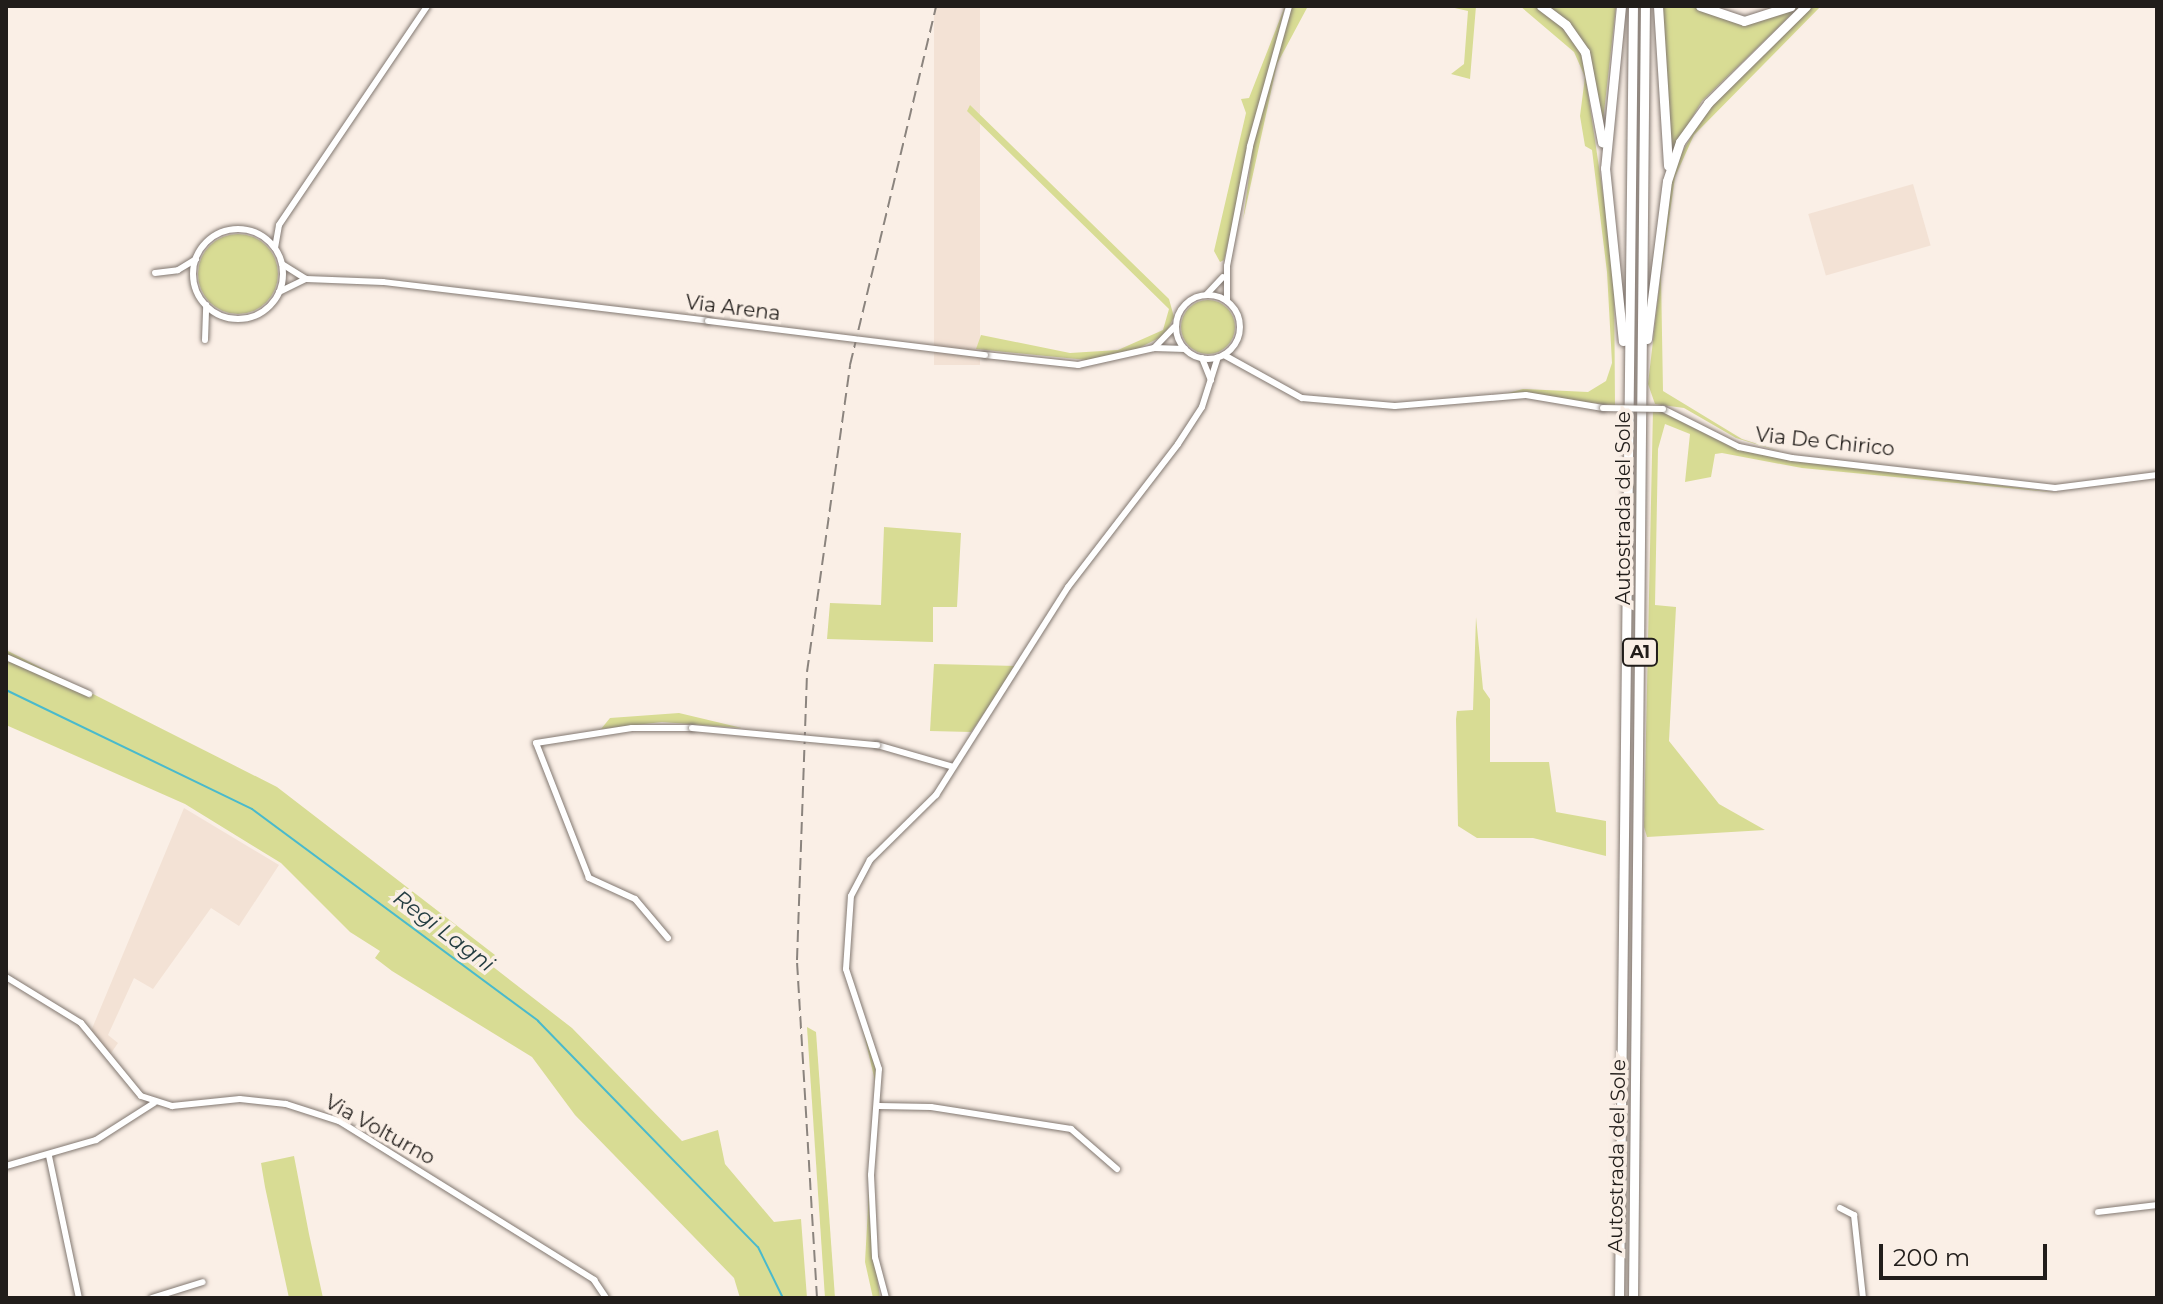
<!DOCTYPE html>
<html>
<head>
<meta charset="utf-8">
<style>
  body { margin:0 }
  #map { position:relative; width:2163px; height:1304px; overflow:hidden; background:#faefe6; font-family:Montserrat,sans-serif }
  div>[style] { position:absolute }
  [style*='--x'] { left:calc(var(--x)*1px); top:calc(var(--y)*1px); width:calc(var(--w)*1px); rotate:calc(var(--a)*1deg) }
  .built>* { inset:0; background:#f3e2d5; transform-origin:0 0 }
  .green>* { inset:0; background:#d8dc94 }
  .round { border-radius:50% }
  .stream>* { height:2px; margin:-1px; padding:0 1px; transform-origin:1px; border-radius:1px; background:#4abacc }
  .roads { filter:drop-shadow(0 0 2px #827871) drop-shadow(0 0 2px #827871) }
  .minor>* { height:6px; margin:-3px; padding:0 3px; transform-origin:3px; border-radius:3px; background:#fff }
  .minor>.ring { margin:-3px; padding:0; box-sizing:content-box; background:none; border:6px solid #fff; border-radius:50% }
  .highway>* { height:9px; margin:-4.5px; padding:0 4.5px; transform-origin:4.5px; border-radius:4.5px; background:#fff }
  .rail>* { height:2px; margin-top:-1px; transform-origin:0; background:repeating-linear-gradient(90deg,#8b847e 0 12px,transparent 0 18px) }
  .bridges { filter:drop-shadow(0 0 2px #827871) drop-shadow(0 0 2px #827871) }
  .minor-bridge>* { height:6px; margin:-3px; padding:0 3px; transform-origin:3px; border-radius:3px; background:#fff }
  span { translate:-50% -50%; white-space:nowrap; text-align:center; line-height:1.15; -webkit-text-stroke:7px #faefe6; paint-order:stroke }
  .shield-label span { padding:2px 6px; background:#faefe6; border:2px solid; border-radius:6px; -webkit-text-stroke-width:0 }
  .shield-label { font-size:18px; color:#211d1a; font-weight:700 }
  .street-label { font-size:20px; color:#211d1a }
  .water-label { font-size:22px; color:#253e42; font-style:italic }
  .frame { position:absolute; inset:0; border:8px solid #211d1a; pointer-events:none }
  .scale { position:absolute; left:1879px; top:1244px; width:168px; height:36px; box-sizing:border-box; border:4px solid #211d1a; border-top:0; padding-left:10px; font-size:24px; line-height:28px; white-space:nowrap; color:#211d1a; -webkit-text-stroke:6px #faefe6; paint-order:stroke }
</style>
</head>
<body>
<div id="map">
  <div class="built">
    <div style="left:934px;top:6px;width:46px;height:359px"></div>
    <div style="left:1913px;top:184px;width:64px;height:109px;rotate:74deg"></div>
    <div style="clip-path:polygon(184px 808px,279px 865px,239px 926px,211px 908px,153px 989px,134px 978px,108px 1035px,118px 1043px,109px 1056px,91px 1031px)"></div>
  </div>
  <div class="green">
    <div style="clip-path:polygon(1285px 6px,1224px 260px,1220px 262px,1214px 251px,1246px 113px,1241px 99px,1249px 98px)"></div>
    <div style="clip-path:polygon(1291px 6px,1308px 6px,1277px 64px,1243px 220px,1255px 133px)"></div>
    <div style="clip-path:polygon(1446px 6px,1476px 6px,1470px 79px,1451px 74px,1464px 64px,1468px 11px)"></div>
    <div style="clip-path:polygon(1520px 6px,1536px 6px,1556px 20px,1582px 53px,1614px 268px,1615px 405px,1501px 395px,1523px 389px,1588px 392px,1606px 381px,1612px 363px,1607px 272px,1592px 150px,1585px 146px,1580px 116px,1585px 77px,1574px 52px)"></div>
    <div style="clip-path:polygon(1547px 6px,1616px 6px,1603px 121px,1588px 50px)"></div>
    <div style="clip-path:polygon(1661px 6px,1695px 6px,1738px 23px,1800px 6px,1702px 101px,1672px 151px)"></div>
    <div style="clip-path:polygon(1810px 6px,1821px 6px,1694px 135px,1675px 177px,1661px 276px,1663px 391px,1742px 439px,1785px 453px,1736px 438px,1684px 408px,1655px 404px,1648px 384px,1673px 168px,1710px 104px)"></div>
    <div style="clip-path:polygon(970px 105px,1169px 299px,1174px 317px,1165px 335px,1135px 350px,1087px 360px,976px 349px,981px 335px,1070px 353px,1118px 350px,1163px 330px,1169px 309px,967px 111px)"></div>
    <div class="round" style="left:198px;top:234px;width:80px;height:80px"></div>
    <div class="round" style="left:1181px;top:300px;width:54px;height:54px"></div>
    <div style="clip-path:polygon(1653px 410px,1672px 411px,1756px 454px,2059px 493px,1802px 468px,1722px 453px,1715px 454px,1711px 477px,1685px 482px,1690px 434px,1665px 424px,1658px 449px,1655px 605px,1676px 607px,1669px 741px,1719px 804px,1765px 830px,1647px 837px,1644px 827px)"></div>
    <div style="clip-path:polygon(884px 527px,961px 533px,957px 607px,933px 607px,933px 642px,827px 639px,830px 603px,881px 605px)"></div>
    <div style="clip-path:polygon(1476px 617px,1483px 689px,1490px 699px,1490px 762px,1549px 762px,1556px 812px,1606px 821px,1606px 856px,1533px 838px,1477px 838px,1458px 826px,1456px 719px,1457px 711px,1473px 710px)"></div>
    <div style="clip-path:polygon(6px 650px,277px 787px,495px 955px,492px 966px,572px 1028px,682px 1141px,718px 1130px,725px 1164px,774px 1222px,801px 1219px,807px 1298px,740px 1298px,734px 1278px,575px 1115px,532px 1057px,392px 971px,375px 958px,380px 951px,350px 932px,281px 863px,185px 804px,6px 725px)"></div>
    <div style="clip-path:polygon(934px 664px,1017px 666px,971px 732px,930px 731px)"></div>
    <div style="clip-path:polygon(679px 713px,742px 728px,662px 722px,601px 729px,610px 718px)"></div>
    <div style="clip-path:polygon(860px 1017px,875px 1060px,877px 1079px,869px 1214px,880px 1298px,873px 1298px,865px 1262px,875px 1081px)"></div>
    <div style="clip-path:polygon(807px 1027px,816px 1032px,835px 1298px,825px 1298px)"></div>
    <div style="clip-path:polygon(294px 1156px,309px 1234px,323px 1298px,289px 1298px,265px 1187px,261px 1163px)"></div>
  </div>
  <div class="stream">
    <div style="--x:6;--y:690;--w:273;--a:25.8"></div>
    <div style="--x:252;--y:809;--w:356;--a:36.5"></div>
    <div style="--x:538;--y:1021;--w:315;--a:45.8"></div>
    <div style="--x:758;--y:1247;--w:57;--a:63.9"></div>
  </div>
  <div class="roads">
    <div class="minor">
      <div class="ring" style="left:193px;top:229px;width:84px;height:84px"></div>
      <div style="--x:275;--y:248;--w:23;--a:-80"></div>
      <div style="--x:279;--y:225;--w:264;--a:-55.9"></div>
      <div style="--x:282;--y:264;--w:28;--a:32"></div>
      <div style="--x:155;--y:273;--w:23;--a:-7"></div>
      <div style="--x:178;--y:270;--w:21;--a:-31"></div>
      <div style="--x:279;--y:292;--w:30;--a:-26"></div>
      <div style="--x:306;--y:279;--w:77;--a:2.2"></div>
      <div style="--x:383;--y:282;--w:327;--a:6.8"></div>
      <div style="--x:1207;--y:294;--w:23;--a:-47"></div>
      <div class="ring" style="left:1176px;top:295px;width:58px;height:58px"></div>
      <div style="--x:1227;--y:301;--w:35;--a:-90"></div>
      <div style="--x:1227;--y:266;--w:122;--a:-79.1"></div>
      <div style="--x:1250;--y:146;--w:145;--a:-74.4"></div>
      <div style="--x:205;--y:340;--w:35;--a:-88"></div>
      <div style="--x:1154;--y:348;--w:29;--a:-46"></div>
      <div style="--x:985;--y:355;--w:94;--a:6.1"></div>
      <div style="--x:1078;--y:365;--w:78;--a:-12.6"></div>
      <div style="--x:1154;--y:348;--w:31;--a:2"></div>
      <div style="--x:1224;--y:355;--w:89;--a:28.9"></div>
      <div style="--x:1302;--y:398;--w:93;--a:4.9"></div>
      <div style="--x:1395;--y:406;--w:131;--a:-4.8"></div>
      <div style="--x:1526;--y:395;--w:78;--a:9.6"></div>
      <div style="--x:1202;--y:358;--w:24;--a:68"></div>
      <div style="--x:1663;--y:409;--w:85;--a:26.6"></div>
      <div style="--x:1739;--y:447;--w:54;--a:11.7"></div>
      <div style="--x:1792;--y:458;--w:265;--a:6.5"></div>
      <div style="--x:2055;--y:488;--w:103;--a:-7.3"></div>
      <div style="--x:6;--y:657;--w:91;--a:24"></div>
      <div style="--x:877;--y:745;--w:79;--a:16.1"></div>
      <div style="--x:668;--y:938;--w:51;--a:-130.2"></div>
      <div style="--x:635;--y:899;--w:51;--a:-155.5"></div>
      <div style="--x:589;--y:878;--w:145;--a:-111.4"></div>
      <div style="--x:536;--y:743;--w:97;--a:-8.9"></div>
      <div style="--x:632;--y:728;--w:60;--a:0"></div>
      <div style="--x:6;--y:977;--w:88;--a:31.5"></div>
      <div style="--x:81;--y:1023;--w:94;--a:50.6"></div>
      <div style="--x:141;--y:1096;--w:33;--a:18"></div>
      <div style="--x:172;--y:1106;--w:68;--a:-5.9"></div>
      <div style="--x:240;--y:1099;--w:46;--a:6.2"></div>
      <div style="--x:286;--y:1104;--w:56;--a:17.8"></div>
      <div style="--x:339;--y:1121;--w:301;--a:31.9"></div>
      <div style="--x:594;--y:1280;--w:22;--a:56"></div>
      <div style="--x:879;--y:1106;--w:52;--a:1.1"></div>
      <div style="--x:931;--y:1107;--w:142;--a:8.9"></div>
      <div style="--x:1071;--y:1129;--w:61;--a:41"></div>
      <div style="--x:49;--y:1156;--w:145;--a:78.1"></div>
      <div style="--x:6;--y:1166;--w:94;--a:-16.1"></div>
      <div style="--x:96;--y:1140;--w:69;--a:-32.5"></div>
      <div style="--x:1840;--y:1208;--w:16;--a:27"></div>
      <div style="--x:1854;--y:1215;--w:83;--a:83.8"></div>
      <div style="--x:2098;--y:1212;--w:59;--a:-6.8"></div>
      <div style="--x:152;--y:1298;--w:53;--a:-17.4"></div>
      <div style="--x:886;--y:1298;--w:42;--a:-105"></div>
      <div style="--x:875;--y:1257;--w:82;--a:-92.8"></div>
      <div style="--x:871;--y:1175;--w:106;--a:-85.7"></div>
      <div style="--x:879;--y:1069;--w:105;--a:-108.3"></div>
      <div style="--x:846;--y:969;--w:73;--a:-86.1"></div>
      <div style="--x:851;--y:896;--w:41;--a:-62.2"></div>
      <div style="--x:870;--y:860;--w:93;--a:-44.6"></div>
      <div style="--x:936;--y:795;--w:246;--a:-57.6"></div>
      <div style="--x:1068;--y:587;--w:180;--a:-52.4"></div>
      <div style="--x:1178;--y:444;--w:44;--a:-57"></div>
      <div style="--x:1202;--y:407;--w:52;--a:-72.3"></div>
    </div>
    <div class="highway">
      <div style="--x:1541;--y:6;--w:31;--a:37"></div>
      <div style="--x:1566;--y:25;--w:33;--a:55"></div>
      <div style="--x:1585;--y:52;--w:92;--a:79.3"></div>
      <div style="--x:1621;--y:6;--w:163;--a:95.6"></div>
      <div style="--x:1605;--y:168;--w:174;--a:84.1"></div>
      <div style="--x:1658;--y:6;--w:160;--a:86.4"></div>
      <div style="--x:1700;--y:6;--w:46;--a:18.8"></div>
      <div style="--x:1744;--y:21;--w:49;--a:-17.7"></div>
      <div style="--x:1647;--y:339;--w:159;--a:-82.8"></div>
      <div style="--x:1667;--y:181;--w:41;--a:-71.6"></div>
      <div style="--x:1680;--y:142;--w:48;--a:-54.3"></div>
      <div style="--x:1708;--y:103;--w:138;--a:-44.7"></div>
      <div style="--x:1619;--y:1298;--w:1292;--a:-89.38"></div>
      <div style="--x:1633;--y:1298;--w:1292;--a:-89.47"></div>
    </div>
  </div>
  <div class="rail">
    <div style="--x:817;--y:1298;--w:339;--a:-93.4"></div>
    <div style="--x:797;--y:960;--w:288;--a:-88"></div>
    <div style="--x:807;--y:672;--w:310;--a:-82"></div>
    <div style="--x:850;--y:365;--w:369;--a:-76.5"></div>
  </div>
  <div class="bridges">
    <div class="minor-bridge">
      <div style="--x:708;--y:321;--w:279;--a:7"></div>
      <div style="--x:1603;--y:408;--w:60;--a:1"></div>
      <div style="--x:692;--y:728;--w:186;--a:5.3"></div>
    </div>
  </div>
  <div class="shield-label">
    <span style="left:1640px;top:652px">A1</span>
  </div>
  <div class="street-label">
    <span style="left:733px;top:308px;rotate:7deg">Via Arena</span>
    <span style="left:1825px;top:442px;rotate:6deg">Via De Chirico</span>
    <span style="left:1623px;top:508px;rotate:-90deg">Autostrada del Sole</span>
    <span style="left:380px;top:1130px;rotate:29deg">Via Volturno</span>
    <span style="left:1617px;top:1156px;rotate:-89deg">Autostrada del Sole</span>
  </div>
  <div class="water-label">
    <span style="left:444px;top:931px;rotate:37deg">Regi Lagni</span>
  </div>
  <div class="frame"></div>
  <div class="scale">200 m</div>
</div>
</body>
</html>
